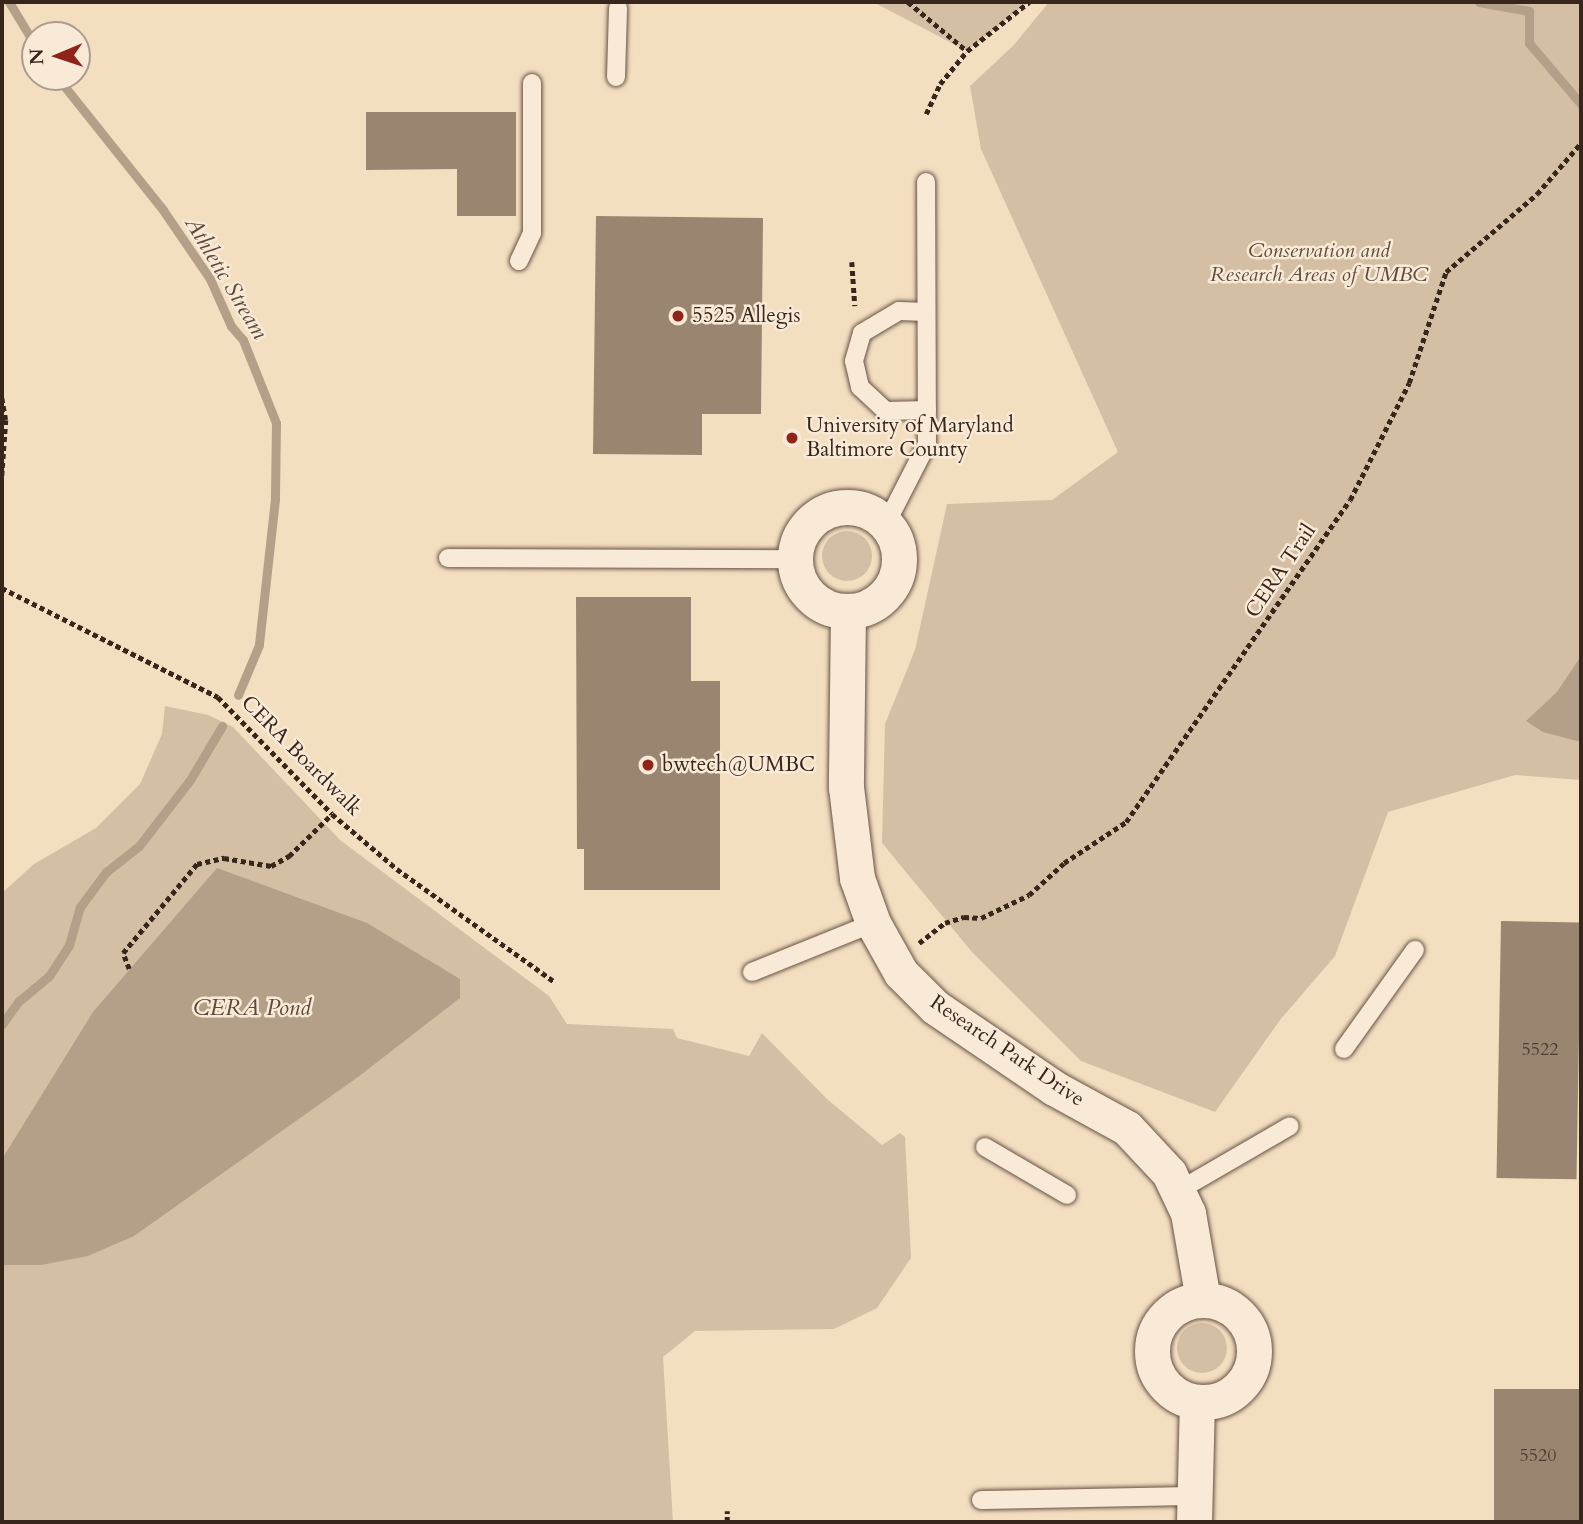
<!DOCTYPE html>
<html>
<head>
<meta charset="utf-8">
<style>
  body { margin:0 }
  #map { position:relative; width:1583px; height:1524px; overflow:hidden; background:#f4dec0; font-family:Cardo,serif }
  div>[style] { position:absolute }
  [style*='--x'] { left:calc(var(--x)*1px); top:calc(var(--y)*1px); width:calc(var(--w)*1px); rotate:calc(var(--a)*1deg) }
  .green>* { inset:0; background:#d4bfa4 }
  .round { border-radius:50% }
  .water>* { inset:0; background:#b49f88 }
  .stream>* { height:9px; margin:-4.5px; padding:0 4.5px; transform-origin:4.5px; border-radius:4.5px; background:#b49f88 }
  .building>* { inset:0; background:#9a8571; transform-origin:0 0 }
  .path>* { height:4.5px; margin-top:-2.25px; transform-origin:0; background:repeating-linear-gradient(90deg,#38251c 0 5px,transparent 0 8.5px) }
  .roads { filter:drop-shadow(0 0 2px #675345) drop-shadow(0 0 2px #675345) }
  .service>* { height:18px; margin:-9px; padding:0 9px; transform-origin:9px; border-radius:9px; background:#f8ead6 }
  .minor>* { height:35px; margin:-17.5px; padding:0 17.5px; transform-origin:17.5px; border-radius:17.5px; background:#f8ead6 }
  .minor>.ring { margin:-17.5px; padding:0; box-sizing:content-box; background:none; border:35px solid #f8ead6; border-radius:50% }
  .dots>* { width:19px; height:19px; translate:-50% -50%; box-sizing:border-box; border:4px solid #f8ead6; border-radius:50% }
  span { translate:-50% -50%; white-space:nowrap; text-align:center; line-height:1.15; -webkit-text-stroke:5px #f8ead6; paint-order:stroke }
  .number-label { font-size:18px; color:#503d31 }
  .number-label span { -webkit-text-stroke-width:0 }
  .park-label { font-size:21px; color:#5f4c3e; font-style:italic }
  .poi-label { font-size:21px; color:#38251c }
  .left { translate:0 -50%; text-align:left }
  .street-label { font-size:21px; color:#38251c }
  .water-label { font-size:23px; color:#5d4a3c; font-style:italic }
  .frame { position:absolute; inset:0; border:4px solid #38251c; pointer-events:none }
  .north { position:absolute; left:21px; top:21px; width:70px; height:70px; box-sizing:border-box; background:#f8ead6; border:2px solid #ab9b8c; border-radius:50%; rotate:268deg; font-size:19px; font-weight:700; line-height:28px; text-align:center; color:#38251c }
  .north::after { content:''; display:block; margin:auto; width:24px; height:32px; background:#8f2418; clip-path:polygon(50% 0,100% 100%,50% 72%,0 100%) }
</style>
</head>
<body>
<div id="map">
  <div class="green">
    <div style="clip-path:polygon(873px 2px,1029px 2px,967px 51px)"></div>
    <div style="clip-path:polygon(1049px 2px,1581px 2px,1581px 780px,1515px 775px,1388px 812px,1335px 956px,1280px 1020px,1215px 1112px,1081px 1061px,972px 952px,882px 843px,885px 724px,915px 650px,947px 504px,1052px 500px,1118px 452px,981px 149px,970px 86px,1014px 45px)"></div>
    <div class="round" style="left:822px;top:531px;width:50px;height:50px"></div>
    <div style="clip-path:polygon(165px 706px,208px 715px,233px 727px,340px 840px,549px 996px,567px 1024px,673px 1029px,677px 1038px,749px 1056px,762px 1033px,827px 1099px,882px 1145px,900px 1133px,905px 1137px,911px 1258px,877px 1308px,834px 1329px,695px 1331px,663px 1357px,673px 1522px,2px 1522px,2px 893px,34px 864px,96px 828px,140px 784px,162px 734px)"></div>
    <div class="round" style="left:1177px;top:1323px;width:50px;height:50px"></div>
  </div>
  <div class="water">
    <div style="clip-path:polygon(1581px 656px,1581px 742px,1543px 732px,1526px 721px,1557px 692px)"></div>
    <div style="clip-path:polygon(217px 868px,367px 923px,460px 979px,460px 998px,358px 1077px,134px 1236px,88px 1256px,41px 1265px,2px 1265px,2px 1159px,93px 1012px)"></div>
  </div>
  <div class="stream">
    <div style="--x:9;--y:2;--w:50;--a:58.8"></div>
    <div style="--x:1479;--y:2;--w:51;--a:10.2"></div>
    <div style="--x:1529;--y:11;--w:32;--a:90"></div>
    <div style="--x:1529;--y:43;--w:80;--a:49.6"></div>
    <div style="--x:57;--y:77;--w:170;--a:51.4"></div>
    <div style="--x:163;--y:210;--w:83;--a:55.7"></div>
    <div style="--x:210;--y:279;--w:51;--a:65.9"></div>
    <div style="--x:231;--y:326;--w:18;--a:49"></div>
    <div style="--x:243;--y:340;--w:89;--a:68.3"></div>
    <div style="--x:276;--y:423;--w:76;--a:90.8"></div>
    <div style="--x:275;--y:499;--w:147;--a:96.3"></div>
    <div style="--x:259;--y:645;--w:54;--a:112.8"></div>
    <div style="--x:2;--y:1024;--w:29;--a:-54"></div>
    <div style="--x:19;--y:1001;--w:39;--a:-40"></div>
    <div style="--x:49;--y:976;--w:37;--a:-57"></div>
    <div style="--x:69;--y:945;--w:40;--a:-74"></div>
    <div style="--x:80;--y:907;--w:44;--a:-53.4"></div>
    <div style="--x:106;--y:872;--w:42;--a:-38.2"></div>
    <div style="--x:139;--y:846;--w:83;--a:-52.3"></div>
    <div style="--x:190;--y:780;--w:63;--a:-59.3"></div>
  </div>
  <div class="building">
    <div style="clip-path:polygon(366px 112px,516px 112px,516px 216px,457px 216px,457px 169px,366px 170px)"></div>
    <div style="clip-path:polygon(596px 216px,763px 218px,761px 414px,702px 414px,702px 455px,593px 454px)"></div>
    <div style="clip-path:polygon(576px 597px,691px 597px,691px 681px,720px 681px,720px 890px,584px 890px,584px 849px,577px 849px)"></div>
    <div style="left:1501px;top:921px;width:80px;height:257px;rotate:1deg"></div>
    <div style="left:1581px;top:1389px;width:133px;height:87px;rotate:90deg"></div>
  </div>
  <div class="path">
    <div style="--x:908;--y:2;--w:77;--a:39.7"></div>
    <div style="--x:926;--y:114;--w:33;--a:-65"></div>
    <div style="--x:940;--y:84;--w:43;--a:-50.7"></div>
    <div style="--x:967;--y:51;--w:79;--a:-38.3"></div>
    <div style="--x:852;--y:262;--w:44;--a:86.1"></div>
    <div style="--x:2;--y:398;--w:22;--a:80"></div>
    <div style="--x:6;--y:420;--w:56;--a:94.1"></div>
    <div style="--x:2;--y:588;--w:242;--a:26.8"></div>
    <div style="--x:218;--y:697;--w:163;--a:45.7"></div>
    <div style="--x:332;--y:814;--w:85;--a:40.2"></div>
    <div style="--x:397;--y:869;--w:194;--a:35.6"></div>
    <div style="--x:919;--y:943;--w:33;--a:-38"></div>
    <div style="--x:945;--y:923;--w:20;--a:-18"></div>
    <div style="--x:964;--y:917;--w:17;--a:3"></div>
    <div style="--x:981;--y:918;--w:53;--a:-25.6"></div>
    <div style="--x:1029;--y:895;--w:47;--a:-42.4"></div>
    <div style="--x:1064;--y:863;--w:74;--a:-33.5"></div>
    <div style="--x:1126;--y:822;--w:392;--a:-55.2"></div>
    <div style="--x:1350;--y:500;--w:131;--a:-63.2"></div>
    <div style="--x:1409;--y:383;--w:117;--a:-71.6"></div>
    <div style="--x:1446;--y:272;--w:120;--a:-40.6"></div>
    <div style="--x:1537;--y:194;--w:67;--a:-49.2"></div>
    <div style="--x:129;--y:969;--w:17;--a:-111"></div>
    <div style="--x:123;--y:953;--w:116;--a:-50.3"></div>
    <div style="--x:197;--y:864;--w:28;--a:-13"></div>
    <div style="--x:224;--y:858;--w:48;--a:9.7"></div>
    <div style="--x:271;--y:866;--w:21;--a:-29"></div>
    <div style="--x:289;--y:856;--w:60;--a:-44.3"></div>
    <div style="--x:727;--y:1522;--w:11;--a:-90"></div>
  </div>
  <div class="roads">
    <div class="service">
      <div style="--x:616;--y:77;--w:69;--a:-88.3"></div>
      <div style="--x:519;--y:261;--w:31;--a:-65"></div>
      <div style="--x:532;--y:233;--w:150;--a:-90"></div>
      <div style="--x:926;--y:312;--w:27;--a:-178"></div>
      <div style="--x:899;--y:311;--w:43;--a:149.3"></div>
      <div style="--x:862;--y:333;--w:29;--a:106"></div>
      <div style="--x:854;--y:361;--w:27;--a:77"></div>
      <div style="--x:860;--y:387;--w:35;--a:43"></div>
      <div style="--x:886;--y:411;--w:41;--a:-1.4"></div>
      <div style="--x:886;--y:524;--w:90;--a:-62.9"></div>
      <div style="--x:927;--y:444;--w:262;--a:-90.2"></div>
      <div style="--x:448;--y:558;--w:347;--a:0.2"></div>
      <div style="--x:752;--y:972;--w:131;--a:-22"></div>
      <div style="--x:1344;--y:1049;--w:122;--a:-54.4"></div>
      <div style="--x:985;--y:1147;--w:95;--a:30.3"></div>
      <div style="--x:1178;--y:1191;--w:129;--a:-30.1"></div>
      <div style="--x:981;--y:1500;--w:213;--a:-1.1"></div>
    </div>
    <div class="minor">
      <div class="ring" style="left:795px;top:507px;width:69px;height:69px"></div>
      <div style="--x:848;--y:612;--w:175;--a:90.7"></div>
      <div style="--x:846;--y:787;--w:92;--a:83.1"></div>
      <div style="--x:857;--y:878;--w:48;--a:70.4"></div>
      <div style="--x:873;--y:923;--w:57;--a:60.8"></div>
      <div style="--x:901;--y:973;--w:48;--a:45"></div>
      <div style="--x:935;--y:1007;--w:144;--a:34.2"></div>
      <div style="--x:1054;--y:1088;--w:83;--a:28.7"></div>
      <div style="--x:1127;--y:1128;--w:62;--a:47"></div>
      <div style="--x:1169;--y:1173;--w:44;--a:64.6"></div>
      <div style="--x:1188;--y:1213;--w:88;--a:80.2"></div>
      <div class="ring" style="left:1152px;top:1300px;width:67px;height:67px"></div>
      <div style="--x:1194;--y:1522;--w:119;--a:-88.6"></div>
    </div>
  </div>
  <div class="dots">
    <div style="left:678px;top:316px;background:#8f2418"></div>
    <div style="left:792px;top:438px;background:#8f2418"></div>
    <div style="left:648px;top:765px;background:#8f2418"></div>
  </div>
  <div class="number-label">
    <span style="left:1540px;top:1050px">5522</span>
    <span style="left:1538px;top:1456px">5520</span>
  </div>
  <div class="park-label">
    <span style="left:1319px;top:263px">Conservation and<br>Research Areas of UMBC</span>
  </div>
  <div class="poi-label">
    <span class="left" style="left:692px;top:316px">5525 Allegis</span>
    <span class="left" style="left:806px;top:438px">University of Maryland<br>Baltimore County</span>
    <span class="left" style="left:662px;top:765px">bwtech@UMBC</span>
  </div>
  <div class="street-label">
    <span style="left:1281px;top:571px;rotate:-56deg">CERA Trail</span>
    <span style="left:301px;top:756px;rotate:45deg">CERA Boardwalk</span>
    <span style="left:1007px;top:1051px;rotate:34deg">Research Park Drive</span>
  </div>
  <div class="water-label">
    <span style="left:226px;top:278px;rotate:59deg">Athletic Stream</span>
    <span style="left:252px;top:1008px">CERA Pond</span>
  </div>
  <div class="frame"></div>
  <div class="north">N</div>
</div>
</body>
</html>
